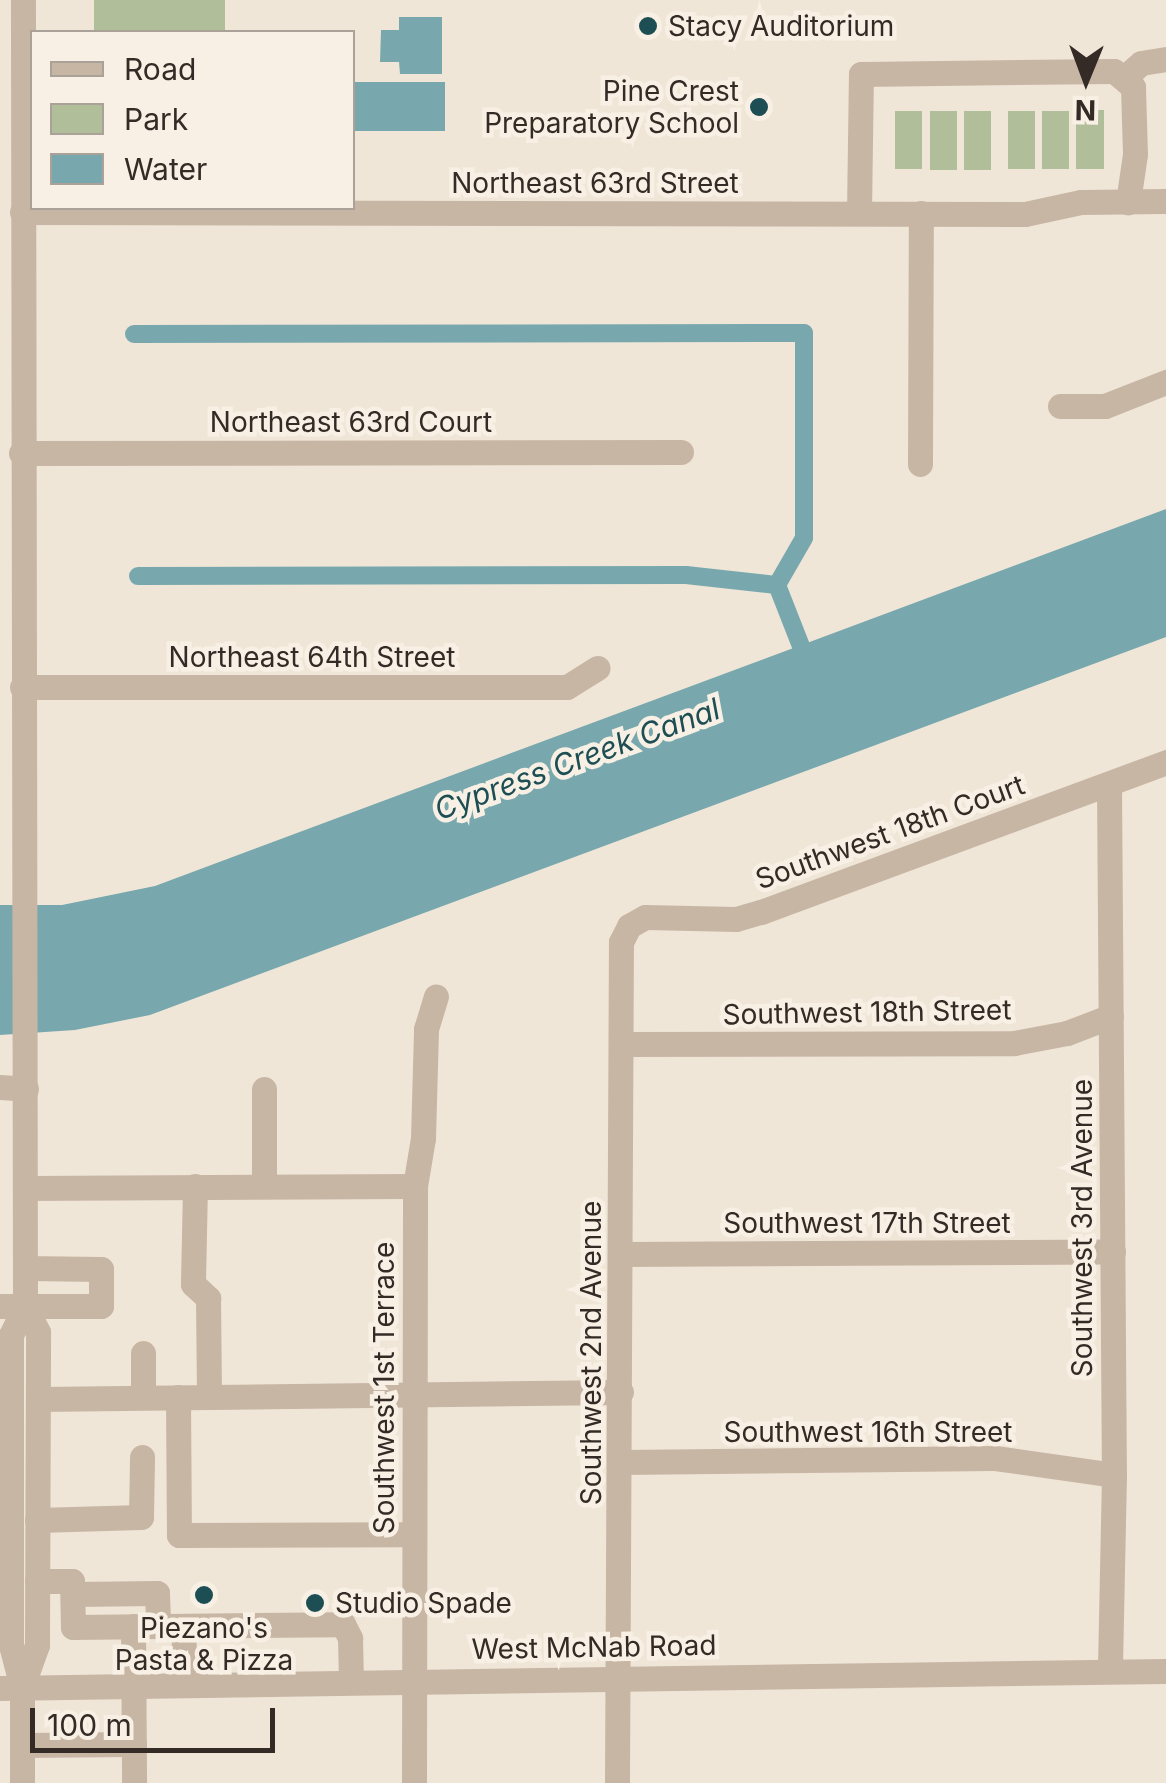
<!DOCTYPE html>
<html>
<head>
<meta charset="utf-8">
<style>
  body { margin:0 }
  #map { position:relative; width:1166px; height:1783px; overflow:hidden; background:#f0e6d8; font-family:Inter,sans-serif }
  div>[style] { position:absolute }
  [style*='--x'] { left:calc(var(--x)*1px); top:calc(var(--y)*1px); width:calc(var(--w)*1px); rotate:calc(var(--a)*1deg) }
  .green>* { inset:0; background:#b0bf99; transform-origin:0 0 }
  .water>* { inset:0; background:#78a8ad; transform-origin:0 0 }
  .canal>* { height:18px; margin:-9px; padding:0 9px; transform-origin:9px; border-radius:9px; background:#78a8ad }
  .minor>* { height:25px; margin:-12.5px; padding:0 12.5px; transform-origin:12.5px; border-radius:12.5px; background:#c8b6a5 }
  .dots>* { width:28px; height:28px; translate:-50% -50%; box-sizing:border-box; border:5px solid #f8f0e4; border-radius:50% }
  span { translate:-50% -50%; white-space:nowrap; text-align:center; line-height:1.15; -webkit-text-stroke:9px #f8f0e4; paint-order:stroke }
  .poi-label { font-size:28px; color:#342b26 }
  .left { translate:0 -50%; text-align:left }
  .right { translate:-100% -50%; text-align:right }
  .street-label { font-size:28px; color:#342b26 }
  .water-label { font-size:30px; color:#1d4e54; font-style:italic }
  .legend { position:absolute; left:30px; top:30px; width:325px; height:180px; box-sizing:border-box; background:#f8f0e4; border:2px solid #aaa198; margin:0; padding:12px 18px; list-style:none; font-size:30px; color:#342b26 }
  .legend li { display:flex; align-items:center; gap:20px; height:50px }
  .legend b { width:50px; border:2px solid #aaa198 }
  .north { position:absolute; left:1036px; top:30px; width:100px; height:100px; -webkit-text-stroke:8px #f8f0e4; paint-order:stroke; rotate:181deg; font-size:28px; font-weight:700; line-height:40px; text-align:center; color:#342b26 }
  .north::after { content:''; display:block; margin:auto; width:35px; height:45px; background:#342b26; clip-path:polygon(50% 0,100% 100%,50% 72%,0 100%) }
  .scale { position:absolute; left:30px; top:1708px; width:245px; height:45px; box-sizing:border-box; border:5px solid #342b26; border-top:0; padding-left:12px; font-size:30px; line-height:35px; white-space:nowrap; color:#342b26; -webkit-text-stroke:8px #f8f0e4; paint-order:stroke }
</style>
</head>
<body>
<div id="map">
  <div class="green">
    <div style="left:94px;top:0;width:131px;height:32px"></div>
    <div style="left:1104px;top:110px;width:59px;height:28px;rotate:90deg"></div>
    <div style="left:895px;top:111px;width:27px;height:58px"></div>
    <div style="left:930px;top:111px;width:27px;height:59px"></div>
    <div style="left:964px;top:111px;width:27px;height:59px"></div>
    <div style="left:1008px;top:111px;width:27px;height:58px"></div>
    <div style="left:1042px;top:111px;width:27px;height:58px"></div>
  </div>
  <div class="water">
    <div style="clip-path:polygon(399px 17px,442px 17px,442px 74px,400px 74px,399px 62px,380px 62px,381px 30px,399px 30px)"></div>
    <div style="left:353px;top:82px;width:92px;height:49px"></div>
    <div style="clip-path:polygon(1166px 509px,1166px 637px,150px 1015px,75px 1030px,0 1035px,0 905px,62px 905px,155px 886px)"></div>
  </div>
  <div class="canal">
    <div style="--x:134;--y:334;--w:670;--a:-0.09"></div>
    <div style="--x:804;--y:333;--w:205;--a:90"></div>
    <div style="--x:804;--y:538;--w:54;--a:119.9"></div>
    <div style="--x:777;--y:585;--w:85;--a:68.6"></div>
    <div style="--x:138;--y:576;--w:548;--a:-0.1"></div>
    <div style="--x:686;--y:575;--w:92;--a:6.3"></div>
  </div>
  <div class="minor">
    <div style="--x:1125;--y:77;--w:21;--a:-41"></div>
    <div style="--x:1141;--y:63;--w:25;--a:-9"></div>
    <div style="--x:22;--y:212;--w:1003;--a:0.11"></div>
    <div style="--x:1025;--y:214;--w:57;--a:-12.1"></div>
    <div style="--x:1081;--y:202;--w:85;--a:-0.7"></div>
    <div style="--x:859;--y:213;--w:139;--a:-89.2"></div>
    <div style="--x:861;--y:74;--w:253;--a:-0.7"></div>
    <div style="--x:1114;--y:71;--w:25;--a:40"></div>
    <div style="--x:1133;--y:87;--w:67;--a:88.3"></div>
    <div style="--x:1135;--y:154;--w:49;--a:98.3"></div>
    <div style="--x:1060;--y:406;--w:45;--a:0"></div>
    <div style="--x:1105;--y:406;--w:66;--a:-21.5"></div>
    <div style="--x:21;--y:453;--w:660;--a:-0.09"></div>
    <div style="--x:920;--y:464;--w:251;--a:-89.8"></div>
    <div style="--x:22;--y:687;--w:545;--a:0"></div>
    <div style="--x:567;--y:687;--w:36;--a:-32"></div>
    <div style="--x:1109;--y:784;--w:691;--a:89.59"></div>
    <div style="--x:1114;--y:1475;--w:196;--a:91.2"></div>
    <div style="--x:621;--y:1044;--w:393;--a:-0.1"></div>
    <div style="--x:1014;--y:1043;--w:54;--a:-10.7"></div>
    <div style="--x:1067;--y:1033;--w:47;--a:-21.1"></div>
    <div style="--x:0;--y:1087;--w:26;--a:4"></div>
    <div style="--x:264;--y:1185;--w:96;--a:-90"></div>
    <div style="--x:195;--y:1186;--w:98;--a:91.2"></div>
    <div style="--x:193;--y:1284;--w:21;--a:43"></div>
    <div style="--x:208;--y:1298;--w:98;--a:89.4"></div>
    <div style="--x:25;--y:1188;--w:390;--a:-0.3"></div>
    <div style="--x:621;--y:1254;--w:492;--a:-0.3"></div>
    <div style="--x:0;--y:1306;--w:101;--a:0"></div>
    <div style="--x:101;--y:1306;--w:37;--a:-90"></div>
    <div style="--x:101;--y:1269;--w:76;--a:-179.2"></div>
    <div style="--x:143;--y:1397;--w:44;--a:-90"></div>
    <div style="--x:178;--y:1397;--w:138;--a:89.6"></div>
    <div style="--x:179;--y:1535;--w:235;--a:-0.2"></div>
    <div style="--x:38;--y:1399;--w:583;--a:-0.69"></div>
    <div style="--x:621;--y:1462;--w:374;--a:-0.6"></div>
    <div style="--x:995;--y:1458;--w:120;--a:8.1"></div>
    <div style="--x:37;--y:1520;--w:104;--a:-1.7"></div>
    <div style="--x:141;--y:1517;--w:60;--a:-89"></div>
    <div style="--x:37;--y:1581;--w:35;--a:0"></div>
    <div style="--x:72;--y:1581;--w:46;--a:88.8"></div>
    <div style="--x:73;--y:1627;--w:270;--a:-0.6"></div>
    <div style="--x:343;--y:1624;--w:16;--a:63"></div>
    <div style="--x:350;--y:1638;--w:43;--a:88.7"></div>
    <div style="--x:73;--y:1594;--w:84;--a:-0.7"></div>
    <div style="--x:157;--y:1593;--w:33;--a:88"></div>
    <div style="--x:133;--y:1626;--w:157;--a:89.6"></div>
    <div style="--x:183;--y:1684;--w:58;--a:-89"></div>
    <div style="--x:22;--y:1687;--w:45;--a:-70.3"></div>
    <div style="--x:37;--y:1645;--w:313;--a:-89.8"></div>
    <div style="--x:38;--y:1332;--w:29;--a:-117"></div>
    <div style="--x:0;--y:1688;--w:1166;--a:-0.84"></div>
    <div style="--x:22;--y:1745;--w:112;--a:-0.5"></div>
    <div style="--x:22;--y:1783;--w:96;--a:-90"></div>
    <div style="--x:22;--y:1687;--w:43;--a:-104.7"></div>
    <div style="--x:11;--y:1645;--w:310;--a:-90"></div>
    <div style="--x:11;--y:1335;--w:32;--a:-64"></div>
    <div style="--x:25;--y:1306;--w:1306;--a:-90.09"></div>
    <div style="--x:414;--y:1783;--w:597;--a:-89.9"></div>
    <div style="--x:415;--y:1186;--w:49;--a:-80.5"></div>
    <div style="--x:423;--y:1138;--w:109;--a:-88.4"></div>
    <div style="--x:426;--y:1029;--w:34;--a:-73"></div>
    <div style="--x:617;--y:1783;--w:841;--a:-89.73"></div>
    <div style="--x:621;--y:942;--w:18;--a:-63"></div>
    <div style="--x:629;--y:926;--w:18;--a:-29"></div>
    <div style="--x:645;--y:917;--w:91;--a:1.3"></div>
    <div style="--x:736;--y:919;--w:26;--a:-16"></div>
    <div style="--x:761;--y:912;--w:432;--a:-20.3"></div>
  </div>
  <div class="dots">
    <div style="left:648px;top:26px;background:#1d4e54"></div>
    <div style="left:759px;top:107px;background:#1d4e54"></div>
    <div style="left:204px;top:1595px;background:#1d4e54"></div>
    <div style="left:315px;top:1603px;background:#1d4e54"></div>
  </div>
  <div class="poi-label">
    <span class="left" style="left:668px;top:26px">Stacy Auditorium</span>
    <span class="right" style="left:739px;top:107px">Pine Crest<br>Preparatory School</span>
    <span class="left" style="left:335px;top:1603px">Studio Spade</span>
    <span style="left:204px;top:1644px">Piezano's<br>Pasta &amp; Pizza</span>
  </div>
  <div class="street-label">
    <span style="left:595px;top:183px">Northeast 63rd Street</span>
    <span style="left:351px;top:422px">Northeast 63rd Court</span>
    <span style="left:312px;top:657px">Northeast 64th Street</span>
    <span style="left:890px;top:832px;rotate:-20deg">Southwest 18th Court</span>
    <span style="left:867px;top:1012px;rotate:-1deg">Southwest 18th Street</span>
    <span style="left:867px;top:1223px">Southwest 17th Street</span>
    <span style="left:1082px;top:1228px;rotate:-90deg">Southwest 3rd Avenue</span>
    <span style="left:591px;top:1353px;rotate:-90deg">Southwest 2nd Avenue</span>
    <span style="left:384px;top:1388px;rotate:-90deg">Southwest 1st Terrace</span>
    <span style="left:868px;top:1432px">Southwest 16th Street</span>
    <span style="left:594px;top:1647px;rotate:-1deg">West McNab Road</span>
  </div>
  <div class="water-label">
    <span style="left:577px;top:759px;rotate:-20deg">Cypress Creek Canal</span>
  </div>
  <ul class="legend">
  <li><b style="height:12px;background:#c8b6a5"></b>Road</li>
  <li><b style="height:28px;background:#b0bf99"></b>Park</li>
  <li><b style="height:28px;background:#78a8ad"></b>Water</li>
  </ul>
  <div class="north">N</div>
  <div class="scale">100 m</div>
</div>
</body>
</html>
